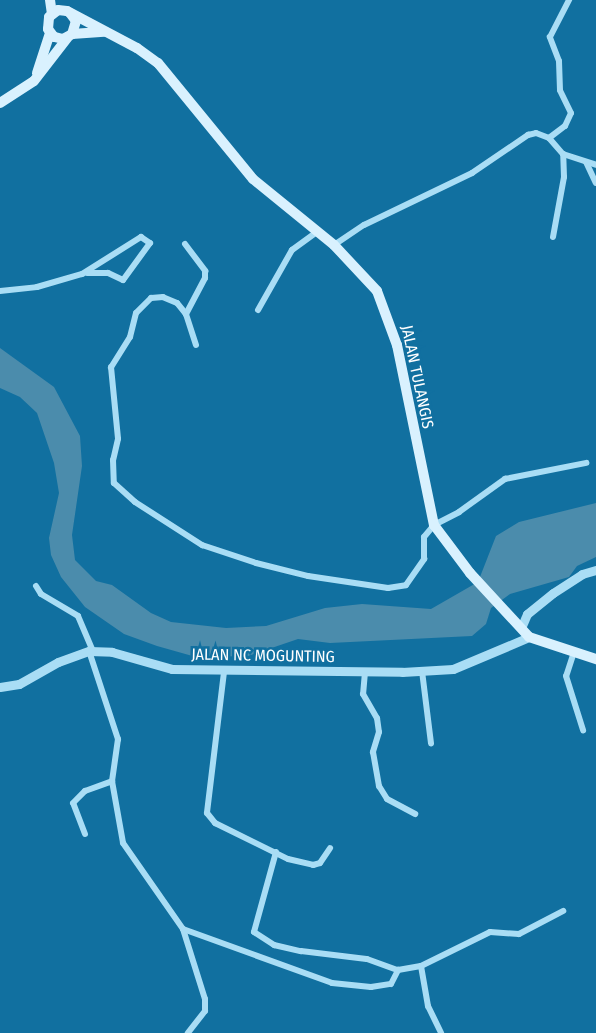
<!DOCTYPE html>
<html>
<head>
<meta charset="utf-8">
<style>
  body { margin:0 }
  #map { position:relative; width:596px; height:1033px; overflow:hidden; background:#1170a0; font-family:"Fira Sans Condensed",sans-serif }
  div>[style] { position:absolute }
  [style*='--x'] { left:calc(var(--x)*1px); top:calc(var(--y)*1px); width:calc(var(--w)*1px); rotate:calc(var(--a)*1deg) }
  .water>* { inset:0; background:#4b8cac }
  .minor>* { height:6px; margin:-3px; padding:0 3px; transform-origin:3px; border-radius:3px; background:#a9ddf5 }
  .tertiary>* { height:9px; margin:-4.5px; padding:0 4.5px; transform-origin:4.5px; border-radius:4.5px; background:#a9ddf5 }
  .secondary>* { height:10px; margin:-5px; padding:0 5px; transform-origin:5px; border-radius:5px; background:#d9f1fe }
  span { translate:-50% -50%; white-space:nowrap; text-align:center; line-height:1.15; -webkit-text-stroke:5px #1170a0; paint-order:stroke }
  .street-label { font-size:16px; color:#fff }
</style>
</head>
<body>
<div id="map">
  <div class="water">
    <div style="clip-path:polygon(0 348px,54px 387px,80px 436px,82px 466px,72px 535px,75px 560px,96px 581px,112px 585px,151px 613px,171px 622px,226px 628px,266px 626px,325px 608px,362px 604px,431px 609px,478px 582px,496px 536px,519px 522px,596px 503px,596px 557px,577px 566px,569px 577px,510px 594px,491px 608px,486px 624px,472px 636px,330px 643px,298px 639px,248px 656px,196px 657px,157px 646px,124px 634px,85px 607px,61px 577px,51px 555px,49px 538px,59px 493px,54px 463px,37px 413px,20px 397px,0 388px)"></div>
  </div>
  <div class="minor">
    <div style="--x:549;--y:138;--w:20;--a:-37"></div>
    <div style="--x:565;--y:126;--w:14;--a:-65"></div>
    <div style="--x:571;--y:113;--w:25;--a:-116"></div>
    <div style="--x:560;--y:90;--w:29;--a:-92"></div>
    <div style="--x:559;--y:61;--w:26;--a:-111"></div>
    <div style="--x:550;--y:37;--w:42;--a:-62.8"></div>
    <div style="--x:586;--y:162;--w:23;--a:65"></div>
    <div style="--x:553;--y:237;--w:61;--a:-79.6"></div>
    <div style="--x:564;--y:177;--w:23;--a:-92"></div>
    <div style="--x:185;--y:244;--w:34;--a:53"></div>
    <div style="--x:205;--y:271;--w:7;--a:90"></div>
    <div style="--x:205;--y:278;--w:41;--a:117.8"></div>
    <div style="--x:334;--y:245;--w:36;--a:-34"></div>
    <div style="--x:364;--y:225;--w:120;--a:-25.7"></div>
    <div style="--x:472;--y:173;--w:68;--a:-34.2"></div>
    <div style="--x:528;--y:135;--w:8;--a:-14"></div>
    <div style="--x:536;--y:133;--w:14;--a:21"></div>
    <div style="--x:549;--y:138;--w:21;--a:49"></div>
    <div style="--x:563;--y:154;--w:35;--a:18"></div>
    <div style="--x:0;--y:291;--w:37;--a:-6"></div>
    <div style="--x:37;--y:287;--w:47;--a:-16.1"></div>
    <div style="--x:82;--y:274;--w:70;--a:-32.1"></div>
    <div style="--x:141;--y:237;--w:11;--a:34"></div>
    <div style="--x:150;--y:243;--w:46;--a:126.1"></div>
    <div style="--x:123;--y:280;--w:17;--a:-155"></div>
    <div style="--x:108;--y:273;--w:21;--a:180"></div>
    <div style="--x:258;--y:310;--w:69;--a:-60.5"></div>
    <div style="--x:292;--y:250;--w:31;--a:-36"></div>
    <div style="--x:196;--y:345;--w:33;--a:-108"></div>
    <div style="--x:186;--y:314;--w:14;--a:-129"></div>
    <div style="--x:177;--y:303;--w:15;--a:-157"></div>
    <div style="--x:163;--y:297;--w:12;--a:175"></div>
    <div style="--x:151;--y:298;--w:21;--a:135"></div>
    <div style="--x:136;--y:313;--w:25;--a:104"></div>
    <div style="--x:130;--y:337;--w:36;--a:122"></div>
    <div style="--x:111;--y:367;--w:72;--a:84.4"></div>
    <div style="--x:118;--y:439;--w:22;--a:103"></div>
    <div style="--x:113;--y:460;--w:23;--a:88"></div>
    <div style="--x:114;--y:483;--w:28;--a:42"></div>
    <div style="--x:135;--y:502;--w:80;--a:32.7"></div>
    <div style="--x:202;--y:545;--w:57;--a:18.4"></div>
    <div style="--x:256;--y:563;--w:54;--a:14"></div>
    <div style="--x:308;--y:576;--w:81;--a:8.5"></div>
    <div style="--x:388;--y:588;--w:18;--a:-9"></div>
    <div style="--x:406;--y:585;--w:32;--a:-55"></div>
    <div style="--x:424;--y:559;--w:22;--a:-90"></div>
    <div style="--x:424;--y:537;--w:16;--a:-50"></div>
    <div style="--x:434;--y:525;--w:28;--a:-27"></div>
    <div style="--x:459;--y:512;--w:57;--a:-35.7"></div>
    <div style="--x:505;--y:479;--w:83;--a:-11.2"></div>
    <div style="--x:36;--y:586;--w:9;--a:58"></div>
    <div style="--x:41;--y:594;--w:43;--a:30.7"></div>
    <div style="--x:78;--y:616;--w:38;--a:67"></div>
    <div style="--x:89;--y:651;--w:93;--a:71.8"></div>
    <div style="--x:118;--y:739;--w:42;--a:98.1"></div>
    <div style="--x:112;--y:781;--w:63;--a:79.9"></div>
    <div style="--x:123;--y:843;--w:105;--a:55.1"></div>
    <div style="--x:183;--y:929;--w:73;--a:72.6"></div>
    <div style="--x:205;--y:999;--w:12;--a:90"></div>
    <div style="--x:205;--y:1011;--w:28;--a:128"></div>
    <div style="--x:574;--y:652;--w:25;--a:108"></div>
    <div style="--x:566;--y:676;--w:57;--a:72.5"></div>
    <div style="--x:422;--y:671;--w:73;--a:82.9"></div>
    <div style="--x:224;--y:672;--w:142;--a:96.9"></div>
    <div style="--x:207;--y:813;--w:13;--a:51"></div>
    <div style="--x:215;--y:823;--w:81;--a:26.3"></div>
    <div style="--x:288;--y:859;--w:26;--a:13"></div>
    <div style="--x:313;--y:865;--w:7;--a:-16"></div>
    <div style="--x:320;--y:863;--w:18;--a:-56"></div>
    <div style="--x:365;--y:672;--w:22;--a:95"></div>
    <div style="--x:363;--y:694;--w:28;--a:60"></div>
    <div style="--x:377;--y:718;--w:14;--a:82"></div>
    <div style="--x:379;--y:732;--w:21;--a:107"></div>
    <div style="--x:373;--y:752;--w:35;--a:80"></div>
    <div style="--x:379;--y:786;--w:15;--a:58"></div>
    <div style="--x:387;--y:799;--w:32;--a:28"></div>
    <div style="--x:85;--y:834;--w:33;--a:-111"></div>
    <div style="--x:73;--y:803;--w:17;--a:-45"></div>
    <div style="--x:85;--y:791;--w:29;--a:-20"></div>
    <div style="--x:276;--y:852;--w:83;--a:105.4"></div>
    <div style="--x:254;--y:932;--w:24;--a:33"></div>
    <div style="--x:274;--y:945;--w:28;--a:13"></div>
    <div style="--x:301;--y:951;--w:66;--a:6.9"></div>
    <div style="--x:367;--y:959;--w:33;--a:20"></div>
    <div style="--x:398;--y:970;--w:23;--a:-10"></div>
    <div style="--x:421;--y:966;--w:77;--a:-26.2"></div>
    <div style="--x:490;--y:932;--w:29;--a:4"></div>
    <div style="--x:519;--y:934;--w:50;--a:-27.6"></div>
    <div style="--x:183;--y:929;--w:158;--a:19.9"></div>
    <div style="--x:332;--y:983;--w:39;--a:6"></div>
    <div style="--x:371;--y:987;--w:20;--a:-9"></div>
    <div style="--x:391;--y:984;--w:16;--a:-63"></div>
    <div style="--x:421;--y:966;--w:41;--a:80.1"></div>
    <div style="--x:428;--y:1006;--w:30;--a:64"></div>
  </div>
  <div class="tertiary">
    <div style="--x:521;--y:628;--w:15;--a:-67"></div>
    <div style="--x:527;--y:614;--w:33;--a:-39"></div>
    <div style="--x:553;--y:593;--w:35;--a:-33"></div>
    <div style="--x:582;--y:574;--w:15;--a:-16"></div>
    <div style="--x:0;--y:687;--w:19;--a:-9"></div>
    <div style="--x:19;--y:684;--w:45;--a:-29.4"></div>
    <div style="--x:58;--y:662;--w:33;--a:-20"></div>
    <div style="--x:89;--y:651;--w:23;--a:2"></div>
    <div style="--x:112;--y:652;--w:62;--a:15.8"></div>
    <div style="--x:172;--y:669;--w:230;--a:0.7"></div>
    <div style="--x:402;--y:672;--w:51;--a:-3.4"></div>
    <div style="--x:453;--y:669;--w:82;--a:-22.8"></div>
  </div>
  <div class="secondary">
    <div style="--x:50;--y:0;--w:14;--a:82"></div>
    <div style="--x:70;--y:13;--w:10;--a:53"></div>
    <div style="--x:76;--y:21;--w:14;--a:107"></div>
    <div style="--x:72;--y:34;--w:10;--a:151"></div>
    <div style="--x:63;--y:39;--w:9;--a:-167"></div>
    <div style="--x:54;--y:37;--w:10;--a:-127"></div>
    <div style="--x:48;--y:29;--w:12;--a:-85"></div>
    <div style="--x:49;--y:17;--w:11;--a:-38"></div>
    <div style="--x:58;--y:10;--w:9;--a:6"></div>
    <div style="--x:67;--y:11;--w:79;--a:27.9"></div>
    <div style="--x:137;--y:48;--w:26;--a:36"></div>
    <div style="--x:158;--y:63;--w:150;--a:50.7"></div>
    <div style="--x:253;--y:179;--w:104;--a:39.2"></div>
    <div style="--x:334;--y:245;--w:63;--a:46.9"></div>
    <div style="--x:377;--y:291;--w:58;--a:69.7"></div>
    <div style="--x:397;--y:345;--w:184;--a:78.4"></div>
    <div style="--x:434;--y:525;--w:60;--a:53.1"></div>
    <div style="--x:470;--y:573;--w:87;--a:47.3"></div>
    <div style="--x:529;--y:637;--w:71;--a:18.2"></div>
    <div style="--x:72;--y:34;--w:32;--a:-4"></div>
    <div style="--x:37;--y:73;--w:42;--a:-72"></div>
    <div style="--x:0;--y:103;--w:40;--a:-32.9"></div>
    <div style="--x:34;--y:81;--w:56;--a:-52.3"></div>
  </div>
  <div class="street-label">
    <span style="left:417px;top:377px;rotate:78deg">JALAN TULANGIS</span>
    <span style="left:263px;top:656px;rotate:1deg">JALAN NC MOGUNTING</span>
  </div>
</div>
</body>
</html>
